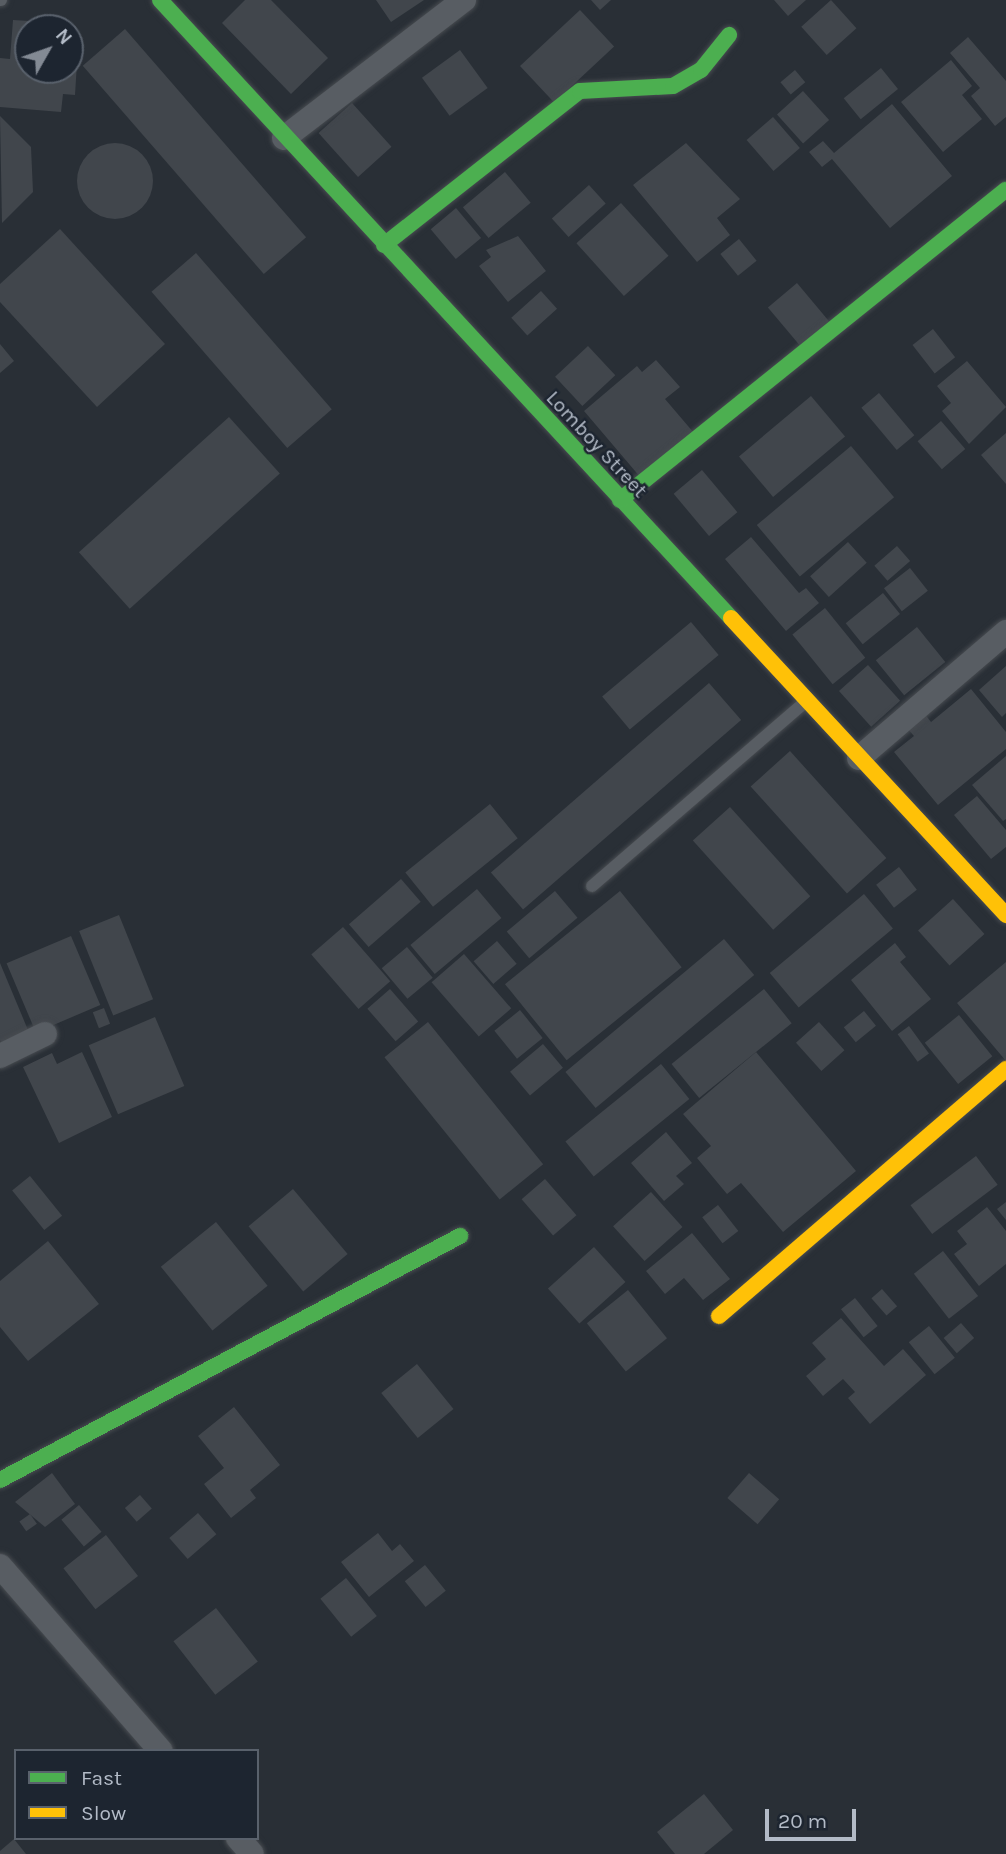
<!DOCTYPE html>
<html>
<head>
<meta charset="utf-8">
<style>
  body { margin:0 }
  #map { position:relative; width:1006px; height:1854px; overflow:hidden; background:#292f36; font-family:Karla,sans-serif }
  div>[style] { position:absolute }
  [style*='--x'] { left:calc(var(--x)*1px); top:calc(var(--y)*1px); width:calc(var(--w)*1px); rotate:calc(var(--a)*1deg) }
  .building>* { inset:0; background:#41464c; transform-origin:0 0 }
  .round { border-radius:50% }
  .roads { filter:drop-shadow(0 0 2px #474b50) drop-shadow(0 0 2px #474b50) }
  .lane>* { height:12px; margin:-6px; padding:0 6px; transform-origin:6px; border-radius:6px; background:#585d63 }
  .street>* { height:24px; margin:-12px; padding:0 12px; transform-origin:12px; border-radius:12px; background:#585d63 }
  .fast>* { height:16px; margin:-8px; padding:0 8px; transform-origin:8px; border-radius:8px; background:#4caf50 }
  .slow>* { height:16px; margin:-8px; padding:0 8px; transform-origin:8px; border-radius:8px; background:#ffc107 }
  span { translate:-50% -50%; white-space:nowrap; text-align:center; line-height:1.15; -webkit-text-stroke:5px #1d2530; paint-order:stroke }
  .street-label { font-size:21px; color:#b3bbc7 }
  .legend { position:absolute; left:14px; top:1749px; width:245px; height:91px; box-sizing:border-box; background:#1d2530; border:2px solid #59616c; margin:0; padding:9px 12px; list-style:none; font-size:21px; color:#b3bbc7 }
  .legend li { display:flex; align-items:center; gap:14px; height:35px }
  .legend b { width:35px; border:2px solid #59616c }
  .north { position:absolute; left:14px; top:14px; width:70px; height:70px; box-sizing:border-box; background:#1d2530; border:2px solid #59616c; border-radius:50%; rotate:50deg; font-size:19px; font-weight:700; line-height:28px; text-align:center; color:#b3bbc7 }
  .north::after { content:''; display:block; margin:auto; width:24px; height:32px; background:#838a94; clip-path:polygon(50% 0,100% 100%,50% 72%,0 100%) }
  .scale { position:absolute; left:765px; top:1809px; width:91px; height:32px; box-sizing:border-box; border:4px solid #b3bbc7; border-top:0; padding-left:9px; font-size:21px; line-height:24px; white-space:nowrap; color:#b3bbc7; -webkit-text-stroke:5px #1d2530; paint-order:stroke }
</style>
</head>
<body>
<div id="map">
  <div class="building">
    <div style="clip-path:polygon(245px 0,271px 0,328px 58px,291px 94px,222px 23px)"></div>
    <div style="clip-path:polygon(376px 0,424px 0,391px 22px)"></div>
    <div style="clip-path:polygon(591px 0,611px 0,600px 10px)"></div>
    <div style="clip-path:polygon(774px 0,806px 0,788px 16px)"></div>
    <div style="left:831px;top:0;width:38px;height:40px;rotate:48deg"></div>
    <div style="left:580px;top:10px;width:50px;height:82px;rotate:47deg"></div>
    <div style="clip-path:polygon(13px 20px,64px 23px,28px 28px,28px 70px,70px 70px,70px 63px,77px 63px,75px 95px,63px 94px,61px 112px,0 107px,0 58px,10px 59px)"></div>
    <div style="left:125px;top:29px;width:276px;height:56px;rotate:49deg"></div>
    <div style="clip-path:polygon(968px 37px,1006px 81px,1006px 117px,995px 126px,971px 96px,980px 88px,950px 53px)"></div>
    <div style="left:460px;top:50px;width:47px;height:47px;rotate:54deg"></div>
    <div style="clip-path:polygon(951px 60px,972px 86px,962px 95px,982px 119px,943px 152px,901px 102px)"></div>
    <div style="left:881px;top:68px;width:27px;height:48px;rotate:51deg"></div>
    <div style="left:795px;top:70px;width:16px;height:19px;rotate:50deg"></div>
    <div style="left:803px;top:91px;width:39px;height:35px;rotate:48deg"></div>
    <div style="left:352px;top:103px;width:59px;height:45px;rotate:48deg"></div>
    <div style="clip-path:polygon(892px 104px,952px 176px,890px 228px,832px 159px,822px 167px,809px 152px,823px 141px,834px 153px)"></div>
    <div style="clip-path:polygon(0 116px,31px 147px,33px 192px,2px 223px)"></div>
    <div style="left:773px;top:117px;width:41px;height:35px;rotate:49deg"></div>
    <div style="clip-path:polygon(686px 143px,740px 199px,717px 218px,730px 235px,697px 262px,633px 185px)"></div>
    <div class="round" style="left:77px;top:143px;width:76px;height:76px"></div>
    <div style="left:505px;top:172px;width:40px;height:55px;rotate:50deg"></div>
    <div style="left:589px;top:185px;width:25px;height:50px;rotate:48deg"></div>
    <div style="left:621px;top:203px;width:71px;height:60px;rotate:48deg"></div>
    <div style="left:456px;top:208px;width:39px;height:33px;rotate:50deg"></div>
    <div style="clip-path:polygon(60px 229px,165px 344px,97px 407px,0 302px,0 284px)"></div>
    <div style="clip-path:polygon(518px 236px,546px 271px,508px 302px,479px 266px,491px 257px,486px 250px)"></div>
    <div style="left:739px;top:239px;width:28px;height:24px;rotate:51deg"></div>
    <div style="left:196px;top:253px;width:207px;height:59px;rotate:49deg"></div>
    <div style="left:797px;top:283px;width:56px;height:38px;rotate:50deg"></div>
    <div style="left:541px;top:291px;width:24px;height:40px;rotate:48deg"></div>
    <div style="left:933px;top:329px;width:36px;height:26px;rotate:52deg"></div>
    <div style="clip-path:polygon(0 344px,14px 361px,0 373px)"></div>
    <div style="left:588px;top:346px;width:40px;height:45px;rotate:47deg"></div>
    <div style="clip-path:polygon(656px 360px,680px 387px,665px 399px,694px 433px,641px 478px,584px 411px,637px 366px,642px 372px)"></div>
    <div style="clip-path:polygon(967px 361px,1006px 407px,969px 444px,942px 411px,951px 403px,937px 386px)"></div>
    <div style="left:879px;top:393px;width:55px;height:23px;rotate:50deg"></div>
    <div style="left:811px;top:396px;width:53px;height:94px;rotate:50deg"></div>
    <div style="left:229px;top:417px;width:76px;height:202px;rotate:48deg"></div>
    <div style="left:941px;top:421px;width:37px;height:31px;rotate:49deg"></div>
    <div style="clip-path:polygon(1006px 433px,1006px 484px,981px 455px)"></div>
    <div style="left:851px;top:446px;width:67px;height:123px;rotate:50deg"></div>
    <div style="left:702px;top:470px;width:55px;height:37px;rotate:50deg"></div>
    <div style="clip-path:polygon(751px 537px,799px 593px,806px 588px,819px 603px,786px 631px,725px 559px)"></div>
    <div style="left:848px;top:542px;width:28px;height:51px;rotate:48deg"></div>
    <div style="left:897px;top:546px;width:20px;height:30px;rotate:49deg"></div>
    <div style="left:910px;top:568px;width:29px;height:33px;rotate:52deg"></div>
    <div style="left:883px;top:593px;width:27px;height:48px;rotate:51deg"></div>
    <div style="left:825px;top:608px;width:64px;height:42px;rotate:51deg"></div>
    <div style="left:691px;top:622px;width:43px;height:116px;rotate:50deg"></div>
    <div style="left:917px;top:627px;width:45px;height:53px;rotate:51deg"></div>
    <div style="left:868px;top:665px;width:48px;height:39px;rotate:48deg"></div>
    <div style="clip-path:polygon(1006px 666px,1006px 713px,1002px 717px,979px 690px)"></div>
    <div style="left:709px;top:683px;width:49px;height:289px;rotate:49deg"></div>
    <div style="clip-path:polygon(971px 689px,1006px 732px,1006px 749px,938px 805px,894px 752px,914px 736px,906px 727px,924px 713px,931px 722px)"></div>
    <div style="left:790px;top:751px;width:144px;height:53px;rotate:48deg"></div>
    <div style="clip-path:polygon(1006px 756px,1006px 819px,1003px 821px,972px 785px)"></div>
    <div style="clip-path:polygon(977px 796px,1006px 830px,1006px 847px,991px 859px,954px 815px)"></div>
    <div style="left:490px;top:804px;width:44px;height:109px;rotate:51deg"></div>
    <div style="left:730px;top:807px;width:120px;height:50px;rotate:48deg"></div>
    <div style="left:899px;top:867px;width:29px;height:29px;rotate:52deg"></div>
    <div style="left:401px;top:879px;width:30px;height:69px;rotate:49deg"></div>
    <div style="left:477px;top:889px;width:38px;height:87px;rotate:50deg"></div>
    <div style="left:555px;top:891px;width:35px;height:63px;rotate:50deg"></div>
    <div style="left:620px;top:891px;width:98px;height:148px;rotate:51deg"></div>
    <div style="left:864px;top:894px;width:45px;height:123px;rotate:50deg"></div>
    <div style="left:953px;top:899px;width:47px;height:47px;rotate:48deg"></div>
    <div style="left:119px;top:915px;width:91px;height:43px;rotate:68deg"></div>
    <div style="left:343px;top:927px;width:72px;height:42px;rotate:49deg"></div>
    <div style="left:71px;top:936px;width:75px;height:70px;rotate:67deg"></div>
    <div style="left:724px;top:939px;width:47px;height:207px;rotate:50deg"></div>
    <div style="left:497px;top:941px;width:30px;height:31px;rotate:49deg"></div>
    <div style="clip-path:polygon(895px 943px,906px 957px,900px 962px,931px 999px,892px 1031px,851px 980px)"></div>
    <div style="left:407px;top:947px;width:40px;height:33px;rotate:50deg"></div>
    <div style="left:464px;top:954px;width:72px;height:43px;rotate:49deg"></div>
    <div style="clip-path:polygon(1006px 962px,1006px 1061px,957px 1003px)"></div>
    <div style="clip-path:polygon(0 963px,28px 1030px,1px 1042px,0 1040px)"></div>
    <div style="left:390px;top:989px;width:43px;height:30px;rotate:49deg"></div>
    <div style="left:764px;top:989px;width:44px;height:119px;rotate:51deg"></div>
    <div style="left:104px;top:1008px;width:17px;height:12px;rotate:69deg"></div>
    <div style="left:520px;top:1010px;width:36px;height:33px;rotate:51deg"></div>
    <div style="left:864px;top:1011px;width:19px;height:26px;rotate:51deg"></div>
    <div style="left:959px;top:1015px;width:53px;height:44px;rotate:51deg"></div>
    <div style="left:155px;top:1017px;width:75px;height:72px;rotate:67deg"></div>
    <div style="left:428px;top:1022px;width:183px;height:56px;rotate:51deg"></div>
    <div style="left:819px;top:1022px;width:38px;height:31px;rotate:48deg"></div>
    <div style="left:909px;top:1026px;width:34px;height:14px;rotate:54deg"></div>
    <div style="left:543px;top:1044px;width:31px;height:43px;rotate:50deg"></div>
    <div style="clip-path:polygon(82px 1052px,112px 1117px,59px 1143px,23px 1067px,52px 1053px,57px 1064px)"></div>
    <div style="clip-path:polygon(756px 1052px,856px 1171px,783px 1232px,741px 1183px,727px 1194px,697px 1158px,711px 1146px,683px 1114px)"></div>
    <div style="left:661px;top:1064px;width:45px;height:123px;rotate:51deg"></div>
    <div style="clip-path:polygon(666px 1132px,692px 1163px,676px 1176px,684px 1184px,664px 1201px,631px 1163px)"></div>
    <div style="left:976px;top:1156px;width:36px;height:82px;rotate:53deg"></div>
    <div style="left:30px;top:1176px;width:51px;height:23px;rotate:51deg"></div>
    <div style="left:545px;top:1179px;width:48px;height:31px;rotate:49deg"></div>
    <div style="left:293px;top:1189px;width:85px;height:58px;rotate:50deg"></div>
    <div style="left:651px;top:1192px;width:47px;height:51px;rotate:48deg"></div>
    <div style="clip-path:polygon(1006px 1202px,1006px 1220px,997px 1209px)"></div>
    <div style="left:718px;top:1205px;width:33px;height:20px;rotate:52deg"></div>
    <div style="clip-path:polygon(987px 1207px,1006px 1231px,1006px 1264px,979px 1286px,954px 1254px,967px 1244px,957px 1231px)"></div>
    <div style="left:216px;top:1222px;width:82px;height:71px;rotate:51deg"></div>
    <div style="clip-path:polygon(692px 1233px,730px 1279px,703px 1300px,684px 1278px,665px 1294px,646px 1271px)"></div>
    <div style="clip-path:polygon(48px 1241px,99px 1304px,28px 1361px,0 1327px,0 1281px)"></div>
    <div style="left:594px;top:1247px;width:47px;height:62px;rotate:48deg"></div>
    <div style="left:943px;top:1251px;width:57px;height:37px;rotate:52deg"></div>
    <div style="left:882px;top:1289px;width:23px;height:14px;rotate:49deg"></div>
    <div style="left:628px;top:1290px;width:62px;height:53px;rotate:51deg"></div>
    <div style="left:855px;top:1298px;width:36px;height:18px;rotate:51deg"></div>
    <div style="clip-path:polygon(841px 1318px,884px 1366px,903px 1349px,926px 1375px,870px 1424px,848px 1398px,855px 1392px,843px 1379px,823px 1396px,806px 1376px,826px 1359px,812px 1343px)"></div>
    <div style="left:961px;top:1323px;width:20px;height:23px;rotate:49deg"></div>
    <div style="left:929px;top:1326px;width:41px;height:26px;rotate:51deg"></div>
    <div style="left:417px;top:1364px;width:58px;height:46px;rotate:51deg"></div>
    <div style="clip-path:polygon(234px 1407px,280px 1465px,250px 1490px,256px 1498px,231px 1518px,204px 1484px,224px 1468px,198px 1436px)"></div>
    <div style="clip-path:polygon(52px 1473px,75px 1504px,45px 1527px,15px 1502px)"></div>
    <div style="left:749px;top:1473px;width:40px;height:33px;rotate:41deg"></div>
    <div style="left:140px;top:1495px;width:18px;height:20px;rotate:49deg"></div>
    <div style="left:79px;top:1505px;width:35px;height:23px;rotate:50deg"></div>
    <div style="left:198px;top:1513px;width:28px;height:38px;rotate:49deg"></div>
    <div style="left:30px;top:1514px;width:12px;height:13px;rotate:55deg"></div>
    <div style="clip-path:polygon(378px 1533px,392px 1551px,400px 1544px,414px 1561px,369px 1597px,341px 1562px)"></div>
    <div style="left:106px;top:1535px;width:52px;height:54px;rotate:52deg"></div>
    <div style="left:425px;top:1565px;width:33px;height:26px;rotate:51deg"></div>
    <div style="left:346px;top:1578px;width:49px;height:33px;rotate:51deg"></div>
    <div style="left:216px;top:1608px;width:68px;height:54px;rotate:52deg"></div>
    <div style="clip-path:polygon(704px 1794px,733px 1830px,704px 1854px,675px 1854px,657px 1832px)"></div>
    <div style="clip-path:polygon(14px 1839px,26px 1854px,0 1854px,0 1851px)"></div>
  </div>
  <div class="roads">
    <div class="lane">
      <div style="--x:0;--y:0;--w:1;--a:0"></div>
      <div style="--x:592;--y:886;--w:283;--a:-40.8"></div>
    </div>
    <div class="street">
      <div style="--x:284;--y:138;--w:227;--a:-37.5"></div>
      <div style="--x:859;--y:758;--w:194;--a:-40.6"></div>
      <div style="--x:0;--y:1056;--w:50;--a:-26.1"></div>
      <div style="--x:0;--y:1566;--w:245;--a:49"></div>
      <div style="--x:238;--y:1838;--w:21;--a:49"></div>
    </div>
    <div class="fast">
      <div style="--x:160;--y:0;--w:841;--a:47.26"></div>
      <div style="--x:384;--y:245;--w:249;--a:-38.2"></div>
      <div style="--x:580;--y:91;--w:93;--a:-3.1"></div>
      <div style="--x:673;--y:86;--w:32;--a:-30"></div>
      <div style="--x:701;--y:70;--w:45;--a:-51.3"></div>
      <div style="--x:620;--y:500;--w:495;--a:-38.8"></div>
      <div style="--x:0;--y:1480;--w:521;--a:-27.94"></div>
    </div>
    <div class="slow">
      <div style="--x:731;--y:618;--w:405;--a:47.2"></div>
      <div style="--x:719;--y:1316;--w:379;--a:-40.7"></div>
    </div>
  </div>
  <div class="street-label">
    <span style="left:597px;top:444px;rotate:47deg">Lomboy Street</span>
  </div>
  <ul class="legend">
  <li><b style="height:9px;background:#4caf50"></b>Fast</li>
  <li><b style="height:9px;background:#ffc107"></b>Slow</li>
  </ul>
  <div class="north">N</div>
  <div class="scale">20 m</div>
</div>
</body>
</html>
